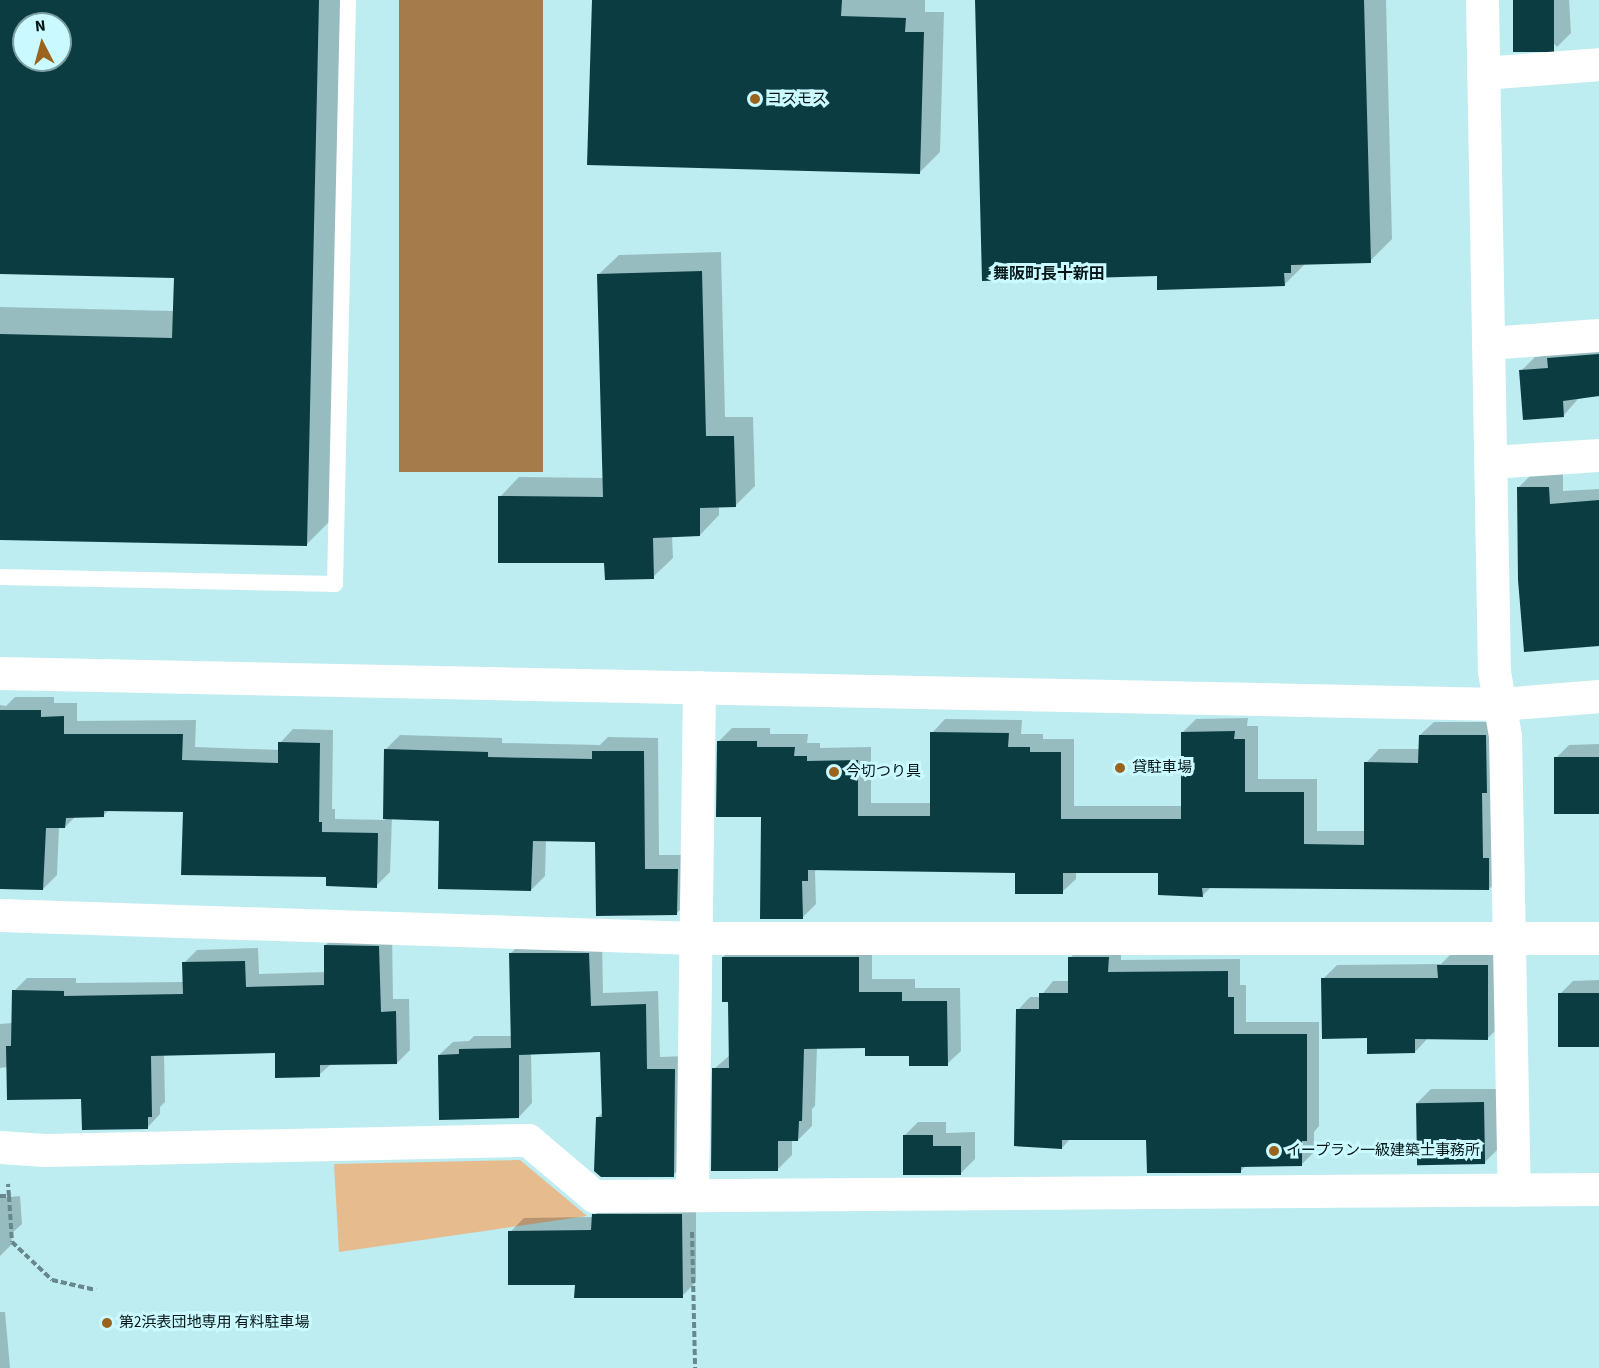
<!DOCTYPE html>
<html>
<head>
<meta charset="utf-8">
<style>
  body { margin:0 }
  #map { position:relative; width:1599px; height:1368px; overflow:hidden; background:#bdecf1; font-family:"Source Sans 3","Noto Sans JP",sans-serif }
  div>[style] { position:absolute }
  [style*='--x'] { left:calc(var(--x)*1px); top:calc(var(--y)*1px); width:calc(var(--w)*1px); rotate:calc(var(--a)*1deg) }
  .green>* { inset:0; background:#e6bb8e }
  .water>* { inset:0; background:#a67b4b; transform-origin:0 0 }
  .shadow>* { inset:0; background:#0003 }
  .building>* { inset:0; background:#0b3c41; transform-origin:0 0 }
  .path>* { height:4px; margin-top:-2px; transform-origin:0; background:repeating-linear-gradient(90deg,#66878b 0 6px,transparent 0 9px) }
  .service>* { height:16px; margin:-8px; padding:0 8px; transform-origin:8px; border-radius:8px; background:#fff }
  .minor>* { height:33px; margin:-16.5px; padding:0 16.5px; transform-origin:16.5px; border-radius:16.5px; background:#fff }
  .tertiary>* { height:33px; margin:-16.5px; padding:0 16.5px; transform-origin:16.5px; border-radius:16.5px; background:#fff }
  .dots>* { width:16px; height:16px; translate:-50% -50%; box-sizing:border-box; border:3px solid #cafaff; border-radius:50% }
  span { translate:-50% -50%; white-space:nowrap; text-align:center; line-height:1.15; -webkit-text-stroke:6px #cafaff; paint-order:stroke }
  .poi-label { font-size:15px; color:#051618 }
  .left { translate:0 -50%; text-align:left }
  .neighbourhood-label { font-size:16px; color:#051618; font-weight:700 }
  .north { position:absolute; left:12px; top:12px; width:60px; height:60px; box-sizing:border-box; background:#cafaff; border:2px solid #7b9fa3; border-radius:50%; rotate:354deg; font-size:16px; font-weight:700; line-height:24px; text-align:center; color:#051618 }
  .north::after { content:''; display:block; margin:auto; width:21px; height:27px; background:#9a641e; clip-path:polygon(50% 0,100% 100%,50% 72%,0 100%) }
</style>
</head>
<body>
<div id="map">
  <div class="green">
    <div style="clip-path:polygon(520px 1160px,587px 1216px,339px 1252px,334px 1164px)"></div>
  </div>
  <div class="water">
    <div style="left:399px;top:0;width:144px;height:472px"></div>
  </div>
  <div class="shadow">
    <div style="clip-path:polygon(evenodd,0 0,344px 0,333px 518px,306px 545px,0 539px,0 307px,174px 311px,175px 276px,0 273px,0 0,24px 24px,60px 24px,60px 60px,24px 60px,24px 24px)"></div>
    <div style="clip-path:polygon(593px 0,925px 0,925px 12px,944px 12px,940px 152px,919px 173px)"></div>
    <div style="clip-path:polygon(976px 0,1386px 0,1392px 239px,1370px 261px,1306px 263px,1284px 285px,1159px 275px)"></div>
    <div style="clip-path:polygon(1515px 0,1569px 0,1571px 33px,1557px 47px)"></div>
    <div style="clip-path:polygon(721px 252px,725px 417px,753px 417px,755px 486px,735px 506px,719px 506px,719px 515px,700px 535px,672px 536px,673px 558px,653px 577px,606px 562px,500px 497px,519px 477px,604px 478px,599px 274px,619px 255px)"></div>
    <div style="clip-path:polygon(1599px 342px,1599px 394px,1578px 399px,1564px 415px,1521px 371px,1535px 357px,1551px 355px,1562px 344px)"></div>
    <div style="clip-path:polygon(1563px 473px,1563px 491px,1599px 489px,1599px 627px,1518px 488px,1532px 474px)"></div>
    <div style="clip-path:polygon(15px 697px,54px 697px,54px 703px,77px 703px,77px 721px,196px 720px,195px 747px,279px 750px,280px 743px,293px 729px,333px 730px,332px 809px,335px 809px,335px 819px,385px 820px,386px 749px,400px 735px,502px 738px,502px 743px,600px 745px,608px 737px,658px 738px,659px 855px,691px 855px,691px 899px,676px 914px,597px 840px,546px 840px,545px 876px,531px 890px,441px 819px,392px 818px,390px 872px,376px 886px,327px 876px,184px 810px,109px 810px,103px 816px,76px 816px,65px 827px,59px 827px,57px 875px,43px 889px,0 888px,0 705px,6px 706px)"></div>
    <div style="clip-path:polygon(1248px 718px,1247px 726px,1258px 726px,1258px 779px,1317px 779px,1317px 831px,1366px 831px,1366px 763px,1379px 749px,1420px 749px,1420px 735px,1434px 722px,1499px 722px,1502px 875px,1489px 889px,1211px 887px,1202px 896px,1160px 871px,1076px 871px,1076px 879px,1062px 892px,1017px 872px,818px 868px,815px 871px,816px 904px,802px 918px,762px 816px,718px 742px,732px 728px,770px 728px,770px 734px,808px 734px,807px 743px,820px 743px,820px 748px,871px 747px,871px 803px,932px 803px,932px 733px,945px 719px,1022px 720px,1021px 734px,1043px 734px,1043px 739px,1074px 739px,1074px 806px,1183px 806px,1183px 732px,1196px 719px)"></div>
    <div style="clip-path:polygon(1599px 744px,1599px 812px,1555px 759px,1569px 745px)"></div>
    <div style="clip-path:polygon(338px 932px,392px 934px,393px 999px,409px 999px,410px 1050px,397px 1063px,331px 1064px,319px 1075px,276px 1051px,164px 1054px,165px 1102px,160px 1107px,160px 1114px,147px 1128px,83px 1097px,8px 1067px,0 1068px,0 1024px,13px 1023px,14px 991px,27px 978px,76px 978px,76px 983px,184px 982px,184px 963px,197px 950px,258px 948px,259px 974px,326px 972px,325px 946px)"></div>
    <div style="clip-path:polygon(523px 941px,602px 941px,603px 993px,658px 991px,660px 1057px,688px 1056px,686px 1162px,673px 1175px,598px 1117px,603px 1112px,602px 1051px,531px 1053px,532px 1103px,519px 1117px,439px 1055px,453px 1042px,469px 1041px,474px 1036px,512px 1036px,510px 954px)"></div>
    <div style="clip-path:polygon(737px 944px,872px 944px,872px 979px,915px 979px,915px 988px,960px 988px,961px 1051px,947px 1064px,867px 1047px,817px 1047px,815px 1106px,812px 1109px,812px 1126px,798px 1140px,792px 1140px,792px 1155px,778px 1169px,714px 1069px,730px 1055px,730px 1001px,723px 957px)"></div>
    <div style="clip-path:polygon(1082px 945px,1121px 945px,1121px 960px,1240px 959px,1240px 985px,1246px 985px,1246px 1022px,1319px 1022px,1319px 1126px,1314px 1132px,1314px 1152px,1301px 1165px,1246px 1165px,1241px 1171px,1148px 1139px,1070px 1139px,1062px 1148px,1018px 1010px,1030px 997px,1040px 997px,1053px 981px,1070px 981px,1070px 958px)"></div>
    <div style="clip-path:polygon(1453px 952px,1501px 952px,1502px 1024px,1488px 1038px,1428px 1038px,1415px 1052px,1368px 1037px,1323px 979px,1337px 965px,1441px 964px)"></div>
    <div style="clip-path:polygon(1599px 980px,1599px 1046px,1560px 994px,1573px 981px)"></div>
    <div style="clip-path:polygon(1431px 1089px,1497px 1089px,1498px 1149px,1484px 1163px,1417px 1103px)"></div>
    <div style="clip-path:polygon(918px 1122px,946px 1122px,946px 1133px,975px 1132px,975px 1159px,961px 1173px,904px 1136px)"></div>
    <div style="clip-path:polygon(20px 1196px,22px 1224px,11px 1234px,12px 1244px,0 1256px,0 1198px)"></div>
    <div style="clip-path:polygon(607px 1201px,696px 1201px,696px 1282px,682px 1296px,577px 1283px,510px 1232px,524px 1218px,593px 1217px)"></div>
    <div style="clip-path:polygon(0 1312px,5px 1312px,10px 1368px,0 1368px)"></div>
  </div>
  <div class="building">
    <div style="clip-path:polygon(evenodd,0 0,319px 0,307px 546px,0 540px,0 334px,172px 338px,174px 278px,0 274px,0 0,24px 24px,60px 24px,60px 60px,24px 60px,24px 24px)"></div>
    <div style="clip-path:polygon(592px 0,842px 0,841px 16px,906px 18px,905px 32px,924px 32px,920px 174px,587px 165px)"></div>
    <div style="clip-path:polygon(975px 0,1364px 0,1371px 263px,1291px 265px,1291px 273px,1284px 273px,1285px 286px,1157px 290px,1157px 276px,982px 281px)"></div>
    <div style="left:1513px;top:0;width:41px;height:52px"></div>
    <div style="clip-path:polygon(702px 271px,706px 436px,734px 436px,736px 507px,700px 508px,700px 536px,653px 538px,654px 579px,605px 580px,604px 563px,498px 563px,498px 496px,603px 497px,597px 274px)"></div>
    <div style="clip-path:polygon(1599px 354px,1599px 396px,1563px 401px,1564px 417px,1523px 420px,1519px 370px,1548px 368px,1547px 358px)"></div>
    <div style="clip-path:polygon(1517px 487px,1549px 487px,1550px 504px,1599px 500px,1599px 646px,1524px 652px,1518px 580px)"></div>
    <div style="clip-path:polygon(0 710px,41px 710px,41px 717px,64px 716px,64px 734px,183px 734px,182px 760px,278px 763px,278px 742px,320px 743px,319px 822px,322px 822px,322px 832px,378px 833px,377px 888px,326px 886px,326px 877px,181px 875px,183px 812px,104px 811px,104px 817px,66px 818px,65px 828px,46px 828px,43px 890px,0 889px)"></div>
    <div style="clip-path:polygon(1235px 731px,1234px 739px,1245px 739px,1245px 792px,1304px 792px,1304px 844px,1364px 845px,1364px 762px,1418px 763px,1419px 735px,1486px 735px,1487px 793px,1482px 793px,1483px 858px,1489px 858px,1489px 890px,1202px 888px,1203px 897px,1158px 895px,1158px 873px,1063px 873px,1063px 894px,1015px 894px,1015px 873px,808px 870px,808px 881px,802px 881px,803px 919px,760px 919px,761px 817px,716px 817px,717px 741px,757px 741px,757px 747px,795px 747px,794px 756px,807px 756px,807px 761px,858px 760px,858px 816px,930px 816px,930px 732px,1009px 733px,1008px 747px,1030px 747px,1030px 752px,1061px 752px,1061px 819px,1181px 819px,1181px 732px)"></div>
    <div style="clip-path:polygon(384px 749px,488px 752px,488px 757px,592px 759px,592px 751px,644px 751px,645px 869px,678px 869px,677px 915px,596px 916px,595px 842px,533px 841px,531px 891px,438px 889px,439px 821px,383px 819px)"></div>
    <div style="left:1599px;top:757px;width:57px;height:45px;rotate:90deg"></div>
    <div style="clip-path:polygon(324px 945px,379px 946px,381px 1012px,396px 1011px,397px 1064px,320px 1065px,320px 1077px,275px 1078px,275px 1053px,151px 1056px,152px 1117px,148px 1117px,148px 1129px,82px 1130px,81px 1099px,7px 1100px,6px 1046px,11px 1046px,12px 990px,64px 991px,64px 996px,183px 994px,182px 962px,245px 961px,246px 987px,324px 985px)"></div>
    <div style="clip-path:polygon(509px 953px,589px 953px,591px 1006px,646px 1004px,647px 1069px,675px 1069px,674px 1177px,601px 1177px,594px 1171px,596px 1117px,602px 1117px,600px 1052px,519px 1055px,519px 1118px,439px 1120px,438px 1055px,459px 1054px,459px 1049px,511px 1048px)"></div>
    <div style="clip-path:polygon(722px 957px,859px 957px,859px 992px,902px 992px,902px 1001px,947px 1001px,948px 1066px,909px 1066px,909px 1056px,865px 1056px,865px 1048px,804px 1049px,802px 1121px,799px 1121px,798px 1141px,778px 1141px,778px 1171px,711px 1171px,712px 1068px,729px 1068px,728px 1002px,722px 1002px)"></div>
    <div style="clip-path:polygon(1068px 957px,1109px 957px,1108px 972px,1228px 971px,1228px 997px,1234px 997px,1234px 1034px,1307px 1034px,1307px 1141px,1302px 1141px,1302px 1166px,1241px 1167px,1241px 1173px,1147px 1173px,1146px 1140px,1062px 1140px,1062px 1149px,1014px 1146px,1016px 1009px,1039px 1009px,1039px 993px,1068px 993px)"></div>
    <div style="clip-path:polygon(1437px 965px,1488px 965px,1488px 1040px,1415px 1039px,1415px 1053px,1367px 1054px,1367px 1038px,1322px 1039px,1321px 978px,1438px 978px)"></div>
    <div style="left:1599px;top:993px;width:54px;height:41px;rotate:90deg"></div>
    <div style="left:1484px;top:1102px;width:62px;height:68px;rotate:89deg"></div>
    <div style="clip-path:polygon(903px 1135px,933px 1135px,933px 1146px,961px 1146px,961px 1175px,903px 1175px)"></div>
    <div style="clip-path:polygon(592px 1214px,682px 1214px,683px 1298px,574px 1298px,575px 1285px,508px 1285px,508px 1231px,591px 1230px)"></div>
  </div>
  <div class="path">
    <div style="--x:0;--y:1196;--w:9;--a:0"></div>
    <div style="--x:9;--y:1196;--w:12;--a:-95"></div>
    <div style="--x:9;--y:1196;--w:46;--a:86.3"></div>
    <div style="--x:12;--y:1242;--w:55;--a:43.5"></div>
    <div style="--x:52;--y:1280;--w:45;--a:12.8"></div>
    <div style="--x:692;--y:1232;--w:136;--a:88.7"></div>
  </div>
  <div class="service">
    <div style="--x:0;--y:577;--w:335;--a:1.2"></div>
    <div style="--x:335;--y:584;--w:584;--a:-88.72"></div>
  </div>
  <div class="minor">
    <div style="--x:1482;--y:0;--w:671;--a:88.98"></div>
    <div style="--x:1494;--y:671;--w:66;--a:80.4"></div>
    <div style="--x:1505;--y:736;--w:454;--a:88.9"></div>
    <div style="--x:1483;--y:73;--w:116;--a:-4.4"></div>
    <div style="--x:1488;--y:343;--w:111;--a:-4.1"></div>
    <div style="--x:1491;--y:462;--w:108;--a:-3.7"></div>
    <div style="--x:0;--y:915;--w:696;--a:1.89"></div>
    <div style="--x:696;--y:938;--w:903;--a:0"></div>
    <div style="--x:0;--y:1147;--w:45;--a:3.8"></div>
    <div style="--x:45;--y:1150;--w:483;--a:-1.2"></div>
    <div style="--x:528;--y:1140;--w:87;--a:40.3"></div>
    <div style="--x:594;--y:1196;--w:1005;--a:-0.4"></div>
    <div style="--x:692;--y:1195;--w:508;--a:-89.21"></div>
  </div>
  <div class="tertiary">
    <div style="--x:0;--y:673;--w:1500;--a:1.18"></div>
    <div style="--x:1500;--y:704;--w:99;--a:-4.6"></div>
  </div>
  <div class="dots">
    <div style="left:755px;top:99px;background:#9a641e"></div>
    <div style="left:1120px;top:768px;background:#9a641e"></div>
    <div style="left:834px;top:772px;background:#9a641e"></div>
    <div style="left:1274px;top:1151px;background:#9a641e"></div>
    <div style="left:107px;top:1323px;background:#9a641e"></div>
  </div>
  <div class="poi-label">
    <span class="left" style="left:767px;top:99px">コスモス</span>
    <span class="left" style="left:1132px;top:768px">貸駐車場</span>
    <span class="left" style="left:846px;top:772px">今切つり具</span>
    <span class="left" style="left:1286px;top:1151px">イープラン一級建築士事務所</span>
    <span class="left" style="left:119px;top:1323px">第2浜表団地専用 有料駐車場</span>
  </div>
  <div class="neighbourhood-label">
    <span style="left:1049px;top:274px">舞阪町長十新田</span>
  </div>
  <div class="north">N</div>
</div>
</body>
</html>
